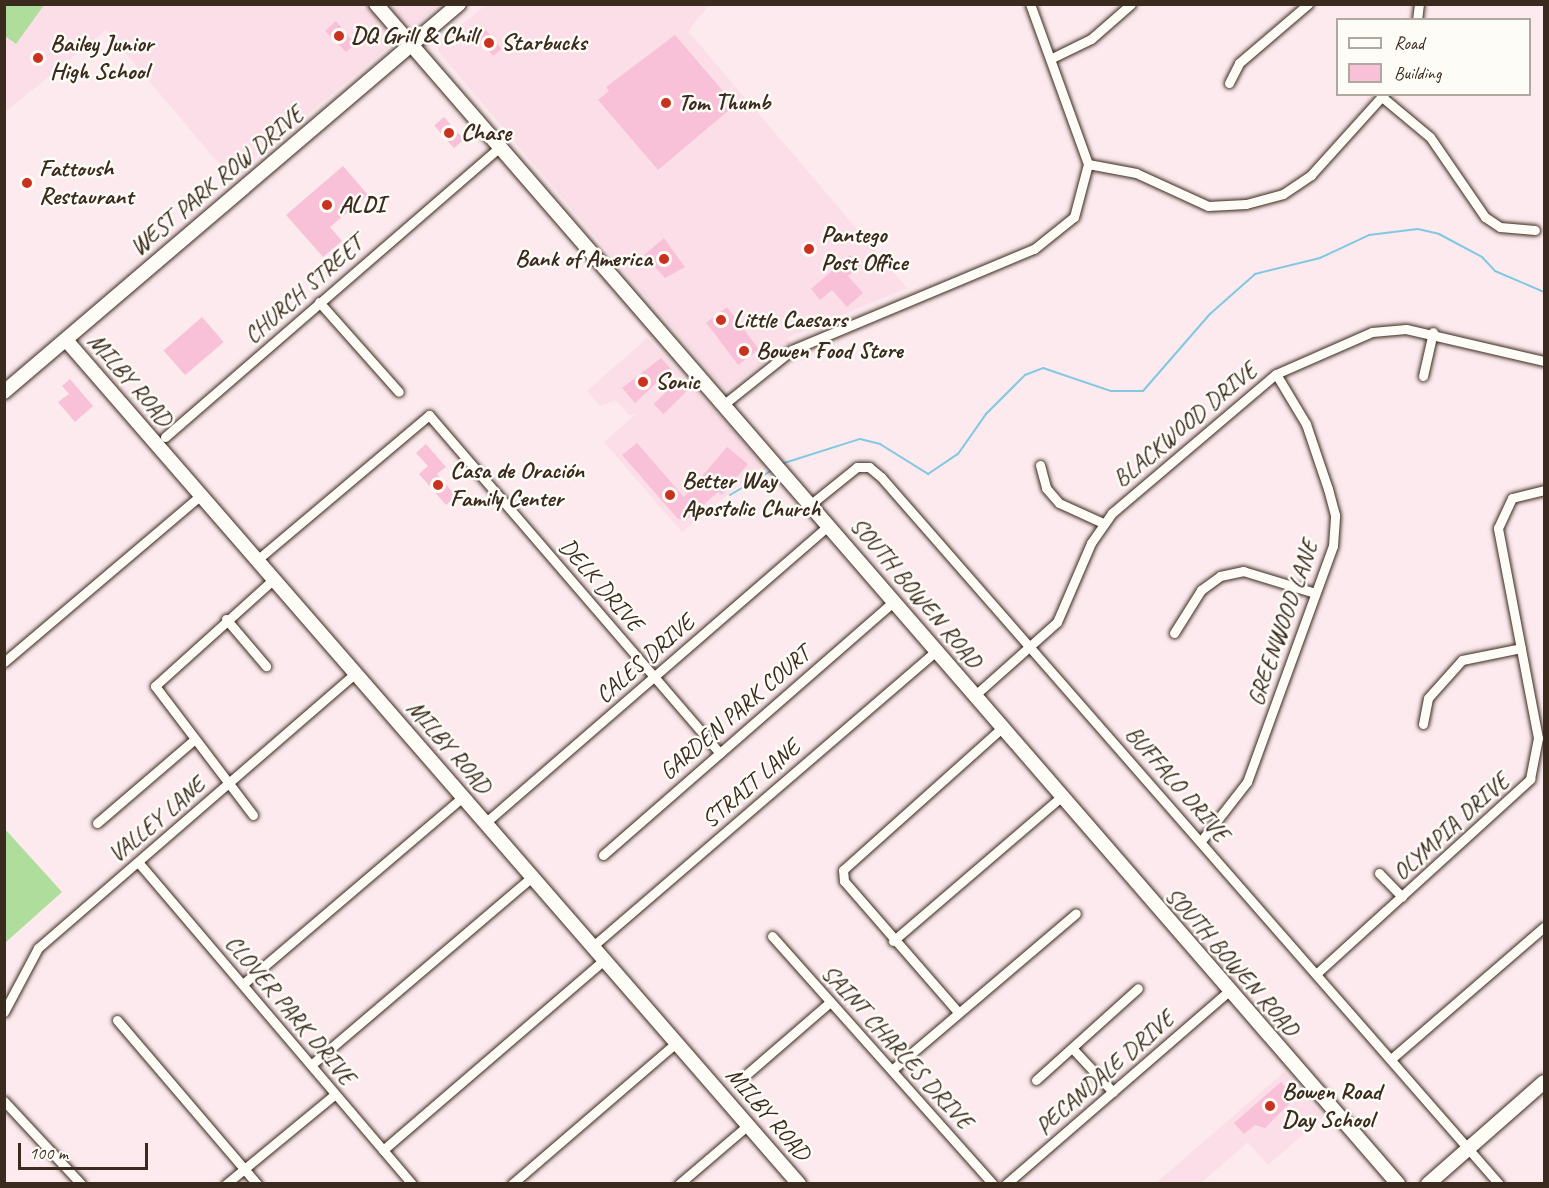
<!DOCTYPE html>
<html>
<head>
<meta charset="utf-8">
<style>
  body { margin:0 }
  #map { position:relative; width:1549px; height:1188px; overflow:hidden; background:#fceaee; font-family:Caveat,sans-serif }
  div>[style] { position:absolute }
  [style*='--x'] { left:calc(var(--x)*1px); top:calc(var(--y)*1px); width:calc(var(--w)*1px); rotate:calc(var(--a)*1deg) }
  .built>* { inset:0; background:#fbdee7 }
  .green>* { inset:0; background:#afdd9c }
  .stream>* { height:2px; margin:-1px; padding:0 1px; transform-origin:1px; border-radius:1px; background:#81c8e2 }
  .building>* { inset:0; background:#f9c1d8; transform-origin:0 0 }
  .roads { filter:drop-shadow(0 0 2px #3b2a1e) drop-shadow(0 0 2px #3b2a1e) }
  .street>* { height:9px; margin:-4.5px; padding:0 4.5px; transform-origin:4.5px; border-radius:4.5px; background:#fdfcf7 }
  .secondary>* { height:14px; margin:-7px; padding:0 7px; transform-origin:7px; border-radius:7px; background:#fdfcf7 }
  .dots>* { width:16px; height:16px; translate:-50% -50%; box-sizing:border-box; border:3px solid #fdfcf7; border-radius:50% }
  span { translate:-50% -50%; white-space:nowrap; text-align:center; line-height:1.15; -webkit-text-stroke:5px #fdfcf7; paint-order:stroke }
  .poi-label { font-size:24px; color:#3b2a1e; font-weight:700 }
  .left { translate:0 -50%; text-align:left }
  .right { translate:-100% -50%; text-align:right }
  .street-label { font-size:24px; color:#3b2a1e }
  .frame { position:absolute; inset:0; border:6px solid #3b2a1e; pointer-events:none }
  .legend { position:absolute; left:1336px; top:18px; width:195px; height:78px; box-sizing:border-box; background:#fdfcf7; border:2px solid #afa8a0; margin:0; padding:8px 10px; list-style:none; font-size:18px; color:#3b2a1e }
  .legend li { display:flex; align-items:center; gap:12px; height:30px }
  .legend b { width:30px; border:2px solid #afa8a0 }
  .scale { position:absolute; left:18px; top:1143px; width:130px; height:27px; box-sizing:border-box; border:3px solid #3b2a1e; border-top:0; padding-left:8px; font-size:18px; line-height:21px; white-space:nowrap; color:#3b2a1e; -webkit-text-stroke:4px #fdfcf7; paint-order:stroke }
</style>
</head>
<body>
<div id="map">
  <div class="built">
    <div style="clip-path:polygon(4px 5px,439px 5px,231px 178px,106px 30px,5px 112px)"></div>
    <div style="clip-path:polygon(486px 5px,709px 5px,688px 31px,907px 288px,787px 338px,791px 343px,725px 390px,438px 51px,439px 42px)"></div>
    <div style="clip-path:polygon(647px 338px,764px 465px,682px 532px,604px 442px,636px 414px,629px 415px,616px 400px,600px 406px,587px 391px)"></div>
    <div style="clip-path:polygon(1284px 1072px,1323px 1117px,1268px 1165px,1248px 1142px,1201px 1183px,1155px 1184px)"></div>
  </div>
  <div class="green">
    <div style="clip-path:polygon(5px 4px,44px 5px,16px 44px,5px 36px)"></div>
    <div style="clip-path:polygon(4px 828px,62px 892px,6px 942px,4px 941px)"></div>
  </div>
  <div class="stream">
    <div style="--x:781;--y:464;--w:83;--a:-17.6"></div>
    <div style="--x:860;--y:439;--w:21;--a:14"></div>
    <div style="--x:880;--y:444;--w:57;--a:32"></div>
    <div style="--x:928;--y:474;--w:36;--a:-34"></div>
    <div style="--x:958;--y:454;--w:49;--a:-55"></div>
    <div style="--x:986;--y:414;--w:55;--a:-45"></div>
    <div style="--x:1025;--y:375;--w:19;--a:-21"></div>
    <div style="--x:1043;--y:368;--w:72;--a:18.7"></div>
    <div style="--x:1111;--y:391;--w:32;--a:0"></div>
    <div style="--x:1143;--y:391;--w:102;--a:-49"></div>
    <div style="--x:1210;--y:314;--w:60;--a:-41.6"></div>
    <div style="--x:1255;--y:274;--w:67;--a:-13.8"></div>
    <div style="--x:1320;--y:258;--w:54;--a:-25.1"></div>
    <div style="--x:1369;--y:235;--w:49;--a:-7"></div>
    <div style="--x:1418;--y:229;--w:22;--a:13"></div>
    <div style="--x:1439;--y:234;--w:49;--a:28.1"></div>
    <div style="--x:1482;--y:257;--w:19;--a:47"></div>
    <div style="--x:1495;--y:271;--w:53;--a:23.2"></div>
    <div style="--x:730;--y:495;--w:51;--a:-30.6"></div>
  </div>
  <div class="building">
    <div style="clip-path:polygon(336px 21px,355px 44px,346px 52px,325px 31px)"></div>
    <div style="left:485px;top:29px;width:26px;height:11px;rotate:50deg"></div>
    <div style="clip-path:polygon(675px 35px,735px 105px,658px 170px,598px 100px,609px 91px,606px 87px)"></div>
    <div style="left:444px;top:117px;width:30px;height:13px;rotate:49deg"></div>
    <div style="clip-path:polygon(343px 166px,368px 195px,330px 227px,342px 241px,323px 257px,286px 215px)"></div>
    <div style="clip-path:polygon(664px 238px,685px 267px,665px 278px,644px 255px)"></div>
    <div style="clip-path:polygon(850px 255px,860px 266px,848px 276px,863px 293px,847px 307px,832px 290px,820px 300px,811px 289px)"></div>
    <div style="left:727px;top:307px;width:53px;height:26px;rotate:53deg"></div>
    <div style="left:202px;top:317px;width:33px;height:51px;rotate:49deg"></div>
    <div style="clip-path:polygon(661px 358px,671px 369px,635px 403px,622px 388px)"></div>
    <div style="clip-path:polygon(70px 379px,93px 406px,75px 422px,58px 402px,69px 394px,62px 386px)"></div>
    <div style="left:677px;top:381px;width:14px;height:33px;rotate:45deg"></div>
    <div style="clip-path:polygon(637px 443px,684px 497px,727px 447px,748px 464px,722px 495px,718px 492px,686px 520px,678px 519px,622px 455px)"></div>
    <div style="clip-path:polygon(426px 444px,446px 467px,437px 474px,456px 496px,446px 505px,419px 474px,428px 466px,416px 453px)"></div>
    <div style="clip-path:polygon(1281px 1082px,1295px 1098px,1265px 1128px,1255px 1125px,1244px 1134px,1234px 1123px)"></div>
  </div>
  <div class="roads">
    <div class="street">
      <div style="--x:1417;--y:20;--w:16;--a:-83"></div>
      <div style="--x:1052;--y:58;--w:43;--a:-26"></div>
      <div style="--x:1091;--y:39;--w:53;--a:-41.2"></div>
      <div style="--x:1229;--y:83;--w:22;--a:-63"></div>
      <div style="--x:1239;--y:63;--w:91;--a:-40.5"></div>
      <div style="--x:1382;--y:97;--w:62;--a:39.8"></div>
      <div style="--x:1430;--y:137;--w:97;--a:55.5"></div>
      <div style="--x:1485;--y:217;--w:18;--a:34"></div>
      <div style="--x:1500;--y:227;--w:35;--a:5"></div>
      <div style="--x:1088;--y:164;--w:49;--a:10.6"></div>
      <div style="--x:1136;--y:173;--w:79;--a:24.6"></div>
      <div style="--x:1208;--y:206;--w:38;--a:-3"></div>
      <div style="--x:1246;--y:204;--w:38;--a:-15"></div>
      <div style="--x:1283;--y:194;--w:34;--a:-34"></div>
      <div style="--x:1311;--y:175;--w:109;--a:-48"></div>
      <div style="--x:319;--y:302;--w:120;--a:48.4"></div>
      <div style="--x:1423;--y:376;--w:45;--a:-77.2"></div>
      <div style="--x:723;--y:405;--w:88;--a:-38.6"></div>
      <div style="--x:792;--y:350;--w:262;--a:-22.7"></div>
      <div style="--x:1034;--y:249;--w:51;--a:-38.7"></div>
      <div style="--x:1074;--y:217;--w:55;--a:-75.2"></div>
      <div style="--x:1088;--y:164;--w:170;--a:-109.9"></div>
      <div style="--x:165;--y:437;--w:440;--a:-40.9"></div>
      <div style="--x:1040;--y:465;--w:24;--a:75"></div>
      <div style="--x:1046;--y:488;--w:20;--a:49"></div>
      <div style="--x:1059;--y:503;--w:48;--a:24.4"></div>
      <div style="--x:811;--y:504;--w:59;--a:-38.8"></div>
      <div style="--x:857;--y:467;--w:12;--a:0"></div>
      <div style="--x:869;--y:467;--w:16;--a:40"></div>
      <div style="--x:881;--y:477;--w:939;--a:48.84"></div>
      <div style="--x:257;--y:560;--w:225;--a:-40.1"></div>
      <div style="--x:429;--y:415;--w:446;--a:49.3"></div>
      <div style="--x:226;--y:619;--w:62;--a:49.6"></div>
      <div style="--x:1174;--y:633;--w:51;--a:-57.9"></div>
      <div style="--x:1201;--y:590;--w:24;--a:-36"></div>
      <div style="--x:1220;--y:576;--w:24;--a:-12"></div>
      <div style="--x:1243;--y:571;--w:75;--a:17"></div>
      <div style="--x:4;--y:662;--w:258;--a:-40.3"></div>
      <div style="--x:974;--y:696;--w:111;--a:-41.7"></div>
      <div style="--x:1057;--y:622;--w:86;--a:-66.7"></div>
      <div style="--x:1091;--y:543;--w:37;--a:-55"></div>
      <div style="--x:1112;--y:513;--w:215;--a:-40.3"></div>
      <div style="--x:1276;--y:374;--w:105;--a:-23.6"></div>
      <div style="--x:1372;--y:332;--w:34;--a:-5"></div>
      <div style="--x:1406;--y:329;--w:142;--a:13.1"></div>
      <div style="--x:1423;--y:724;--w:26;--a:-79"></div>
      <div style="--x:1428;--y:698;--w:51;--a:-48.2"></div>
      <div style="--x:1462;--y:660;--w:60;--a:-11.5"></div>
      <div style="--x:253;--y:815;--w:162;--a:-127.2"></div>
      <div style="--x:155;--y:686;--w:160;--a:-42"></div>
      <div style="--x:97;--y:823;--w:128;--a:-40.6"></div>
      <div style="--x:485;--y:823;--w:455;--a:-40.9"></div>
      <div style="--x:1201;--y:841;--w:75;--a:-52.1"></div>
      <div style="--x:1247;--y:782;--w:251;--a:-70"></div>
      <div style="--x:1333;--y:546;--w:31;--a:-86"></div>
      <div style="--x:1335;--y:515;--w:27;--a:-105"></div>
      <div style="--x:1328;--y:489;--w:69;--a:-108.7"></div>
      <div style="--x:1306;--y:424;--w:58;--a:-121"></div>
      <div style="--x:603;--y:855;--w:386;--a:-41.1"></div>
      <div style="--x:138;--y:862;--w:423;--a:49.6"></div>
      <div style="--x:1379;--y:873;--w:33;--a:46"></div>
      <div style="--x:772;--y:936;--w:332;--a:48.3"></div>
      <div style="--x:893;--y:941;--w:223;--a:-40.6"></div>
      <div style="--x:593;--y:946;--w:451;--a:-40.7"></div>
      <div style="--x:1316;--y:974;--w:290;--a:-42.3"></div>
      <div style="--x:1530;--y:779;--w:42;--a:-79"></div>
      <div style="--x:1538;--y:738;--w:214;--a:-100.8"></div>
      <div style="--x:1498;--y:528;--w:33;--a:-65"></div>
      <div style="--x:1512;--y:498;--w:33;--a:-14"></div>
      <div style="--x:243;--y:984;--w:289;--a:-40.4"></div>
      <div style="--x:4;--y:1012;--w:72;--a:-62"></div>
      <div style="--x:38;--y:948;--w:420;--a:-40.9"></div>
      <div style="--x:958;--y:1012;--w:174;--a:-131"></div>
      <div style="--x:844;--y:881;--w:11;--a:-95"></div>
      <div style="--x:843;--y:870;--w:215;--a:-41.8"></div>
      <div style="--x:117;--y:1020;--w:216;--a:49.5"></div>
      <div style="--x:1072;--y:1048;--w:60;--a:47"></div>
      <div style="--x:1391;--y:1059;--w:202;--a:-40.8"></div>
      <div style="--x:311;--y:1065;--w:290;--a:-40.4"></div>
      <div style="--x:893;--y:1069;--w:240;--a:-40.4"></div>
      <div style="--x:748;--y:1073;--w:108;--a:-40.9"></div>
      <div style="--x:1036;--y:1080;--w:137;--a:-42"></div>
      <div style="--x:4;--y:1101;--w:113;--a:47.1"></div>
      <div style="--x:383;--y:1150;--w:291;--a:-40.7"></div>
      <div style="--x:226;--y:1184;--w:141;--a:-39.5"></div>
      <div style="--x:512;--y:1184;--w:216;--a:-40.7"></div>
      <div style="--x:679;--y:1184;--w:91;--a:-40.5"></div>
      <div style="--x:1006;--y:1184;--w:294;--a:-40.9"></div>
    </div>
    <div class="secondary">
      <div style="--x:376;--y:4;--w:1561;--a:49.1"></div>
      <div style="--x:66;--y:340;--w:1118;--a:49.03"></div>
      <div style="--x:4;--y:392;--w:598;--a:-40.46"></div>
      <div style="--x:1428;--y:1184;--w:154;--a:-41.3"></div>
    </div>
  </div>
  <div class="dots">
    <div style="left:339px;top:36px;background:#c8321e"></div>
    <div style="left:489px;top:43px;background:#c8321e"></div>
    <div style="left:38px;top:58px;background:#c8321e"></div>
    <div style="left:666px;top:103px;background:#c8321e"></div>
    <div style="left:449px;top:133px;background:#c8321e"></div>
    <div style="left:27px;top:183px;background:#c8321e"></div>
    <div style="left:327px;top:205px;background:#c8321e"></div>
    <div style="left:809px;top:249px;background:#c8321e"></div>
    <div style="left:664px;top:259px;background:#c8321e"></div>
    <div style="left:721px;top:320px;background:#c8321e"></div>
    <div style="left:744px;top:351px;background:#c8321e"></div>
    <div style="left:643px;top:382px;background:#c8321e"></div>
    <div style="left:438px;top:485px;background:#c8321e"></div>
    <div style="left:670px;top:495px;background:#c8321e"></div>
    <div style="left:1270px;top:1106px;background:#c8321e"></div>
  </div>
  <div class="poi-label">
    <span class="left" style="left:351px;top:36px">DQ Grill &amp; Chill</span>
    <span class="left" style="left:501px;top:43px">Starbucks</span>
    <span class="left" style="left:50px;top:58px">Bailey Junior<br>High School</span>
    <span class="left" style="left:678px;top:103px">Tom Thumb</span>
    <span class="left" style="left:461px;top:133px">Chase</span>
    <span class="left" style="left:39px;top:183px">Fattoush<br>Restaurant</span>
    <span class="left" style="left:339px;top:205px">ALDI</span>
    <span class="left" style="left:821px;top:249px">Pantego<br>Post Office</span>
    <span class="right" style="left:652px;top:259px">Bank of America</span>
    <span class="left" style="left:733px;top:320px">Little Caesars</span>
    <span class="left" style="left:756px;top:351px">Bowen Food Store</span>
    <span class="left" style="left:655px;top:382px">Sonic</span>
    <span class="left" style="left:450px;top:485px">Casa de Oración<br>Family Center</span>
    <span class="left" style="left:682px;top:495px">Better Way<br>Apostolic Church</span>
    <span class="left" style="left:1282px;top:1106px">Bowen Road<br>Day School</span>
  </div>
  <div class="street-label">
    <span style="left:217px;top:181px;rotate:-40deg">WEST PARK ROW DRIVE</span>
    <span style="left:304px;top:290px;rotate:-41deg">CHURCH STREET</span>
    <span style="left:130px;top:380px;rotate:49deg">MILBY ROAD</span>
    <span style="left:1185px;top:425px;rotate:-40deg">BLACKWOOD DRIVE</span>
    <span style="left:601px;top:585px;rotate:49deg">DELK DRIVE</span>
    <span style="left:916px;top:593px;rotate:50deg">SOUTH BOWEN ROAD</span>
    <span style="left:1283px;top:623px;rotate:-71deg">GREENWOOD LANE</span>
    <span style="left:645px;top:659px;rotate:-41deg">CALES DRIVE</span>
    <span style="left:735px;top:713px;rotate:-41deg">GARDEN PARK COURT</span>
    <span style="left:449px;top:747px;rotate:49deg">MILBY ROAD</span>
    <span style="left:751px;top:784px;rotate:-41deg">STRAIT LANE</span>
    <span style="left:1177px;top:784px;rotate:49deg">BUFFALO DRIVE</span>
    <span style="left:157px;top:820px;rotate:-40deg">VALLEY LANE</span>
    <span style="left:1451px;top:827px;rotate:-42deg">OLYMPIA DRIVE</span>
    <span style="left:1232px;top:962px;rotate:49deg">SOUTH BOWEN ROAD</span>
    <span style="left:290px;top:1010px;rotate:50deg">CLOVER PARK DRIVE</span>
    <span style="left:897px;top:1047px;rotate:48deg">SAINT CHARLES DRIVE</span>
    <span style="left:1105px;top:1073px;rotate:-41deg">PECANDALE DRIVE</span>
    <span style="left:768px;top:1114px;rotate:49deg">MILBY ROAD</span>
  </div>
  <div class="frame"></div>
  <ul class="legend">
  <li><b style="height:8px;background:#fdfcf7"></b>Road</li>
  <li><b style="height:16px;background:#f9c1d8"></b>Building</li>
  </ul>
  <div class="scale">100 m</div>
</div>
</body>
</html>
